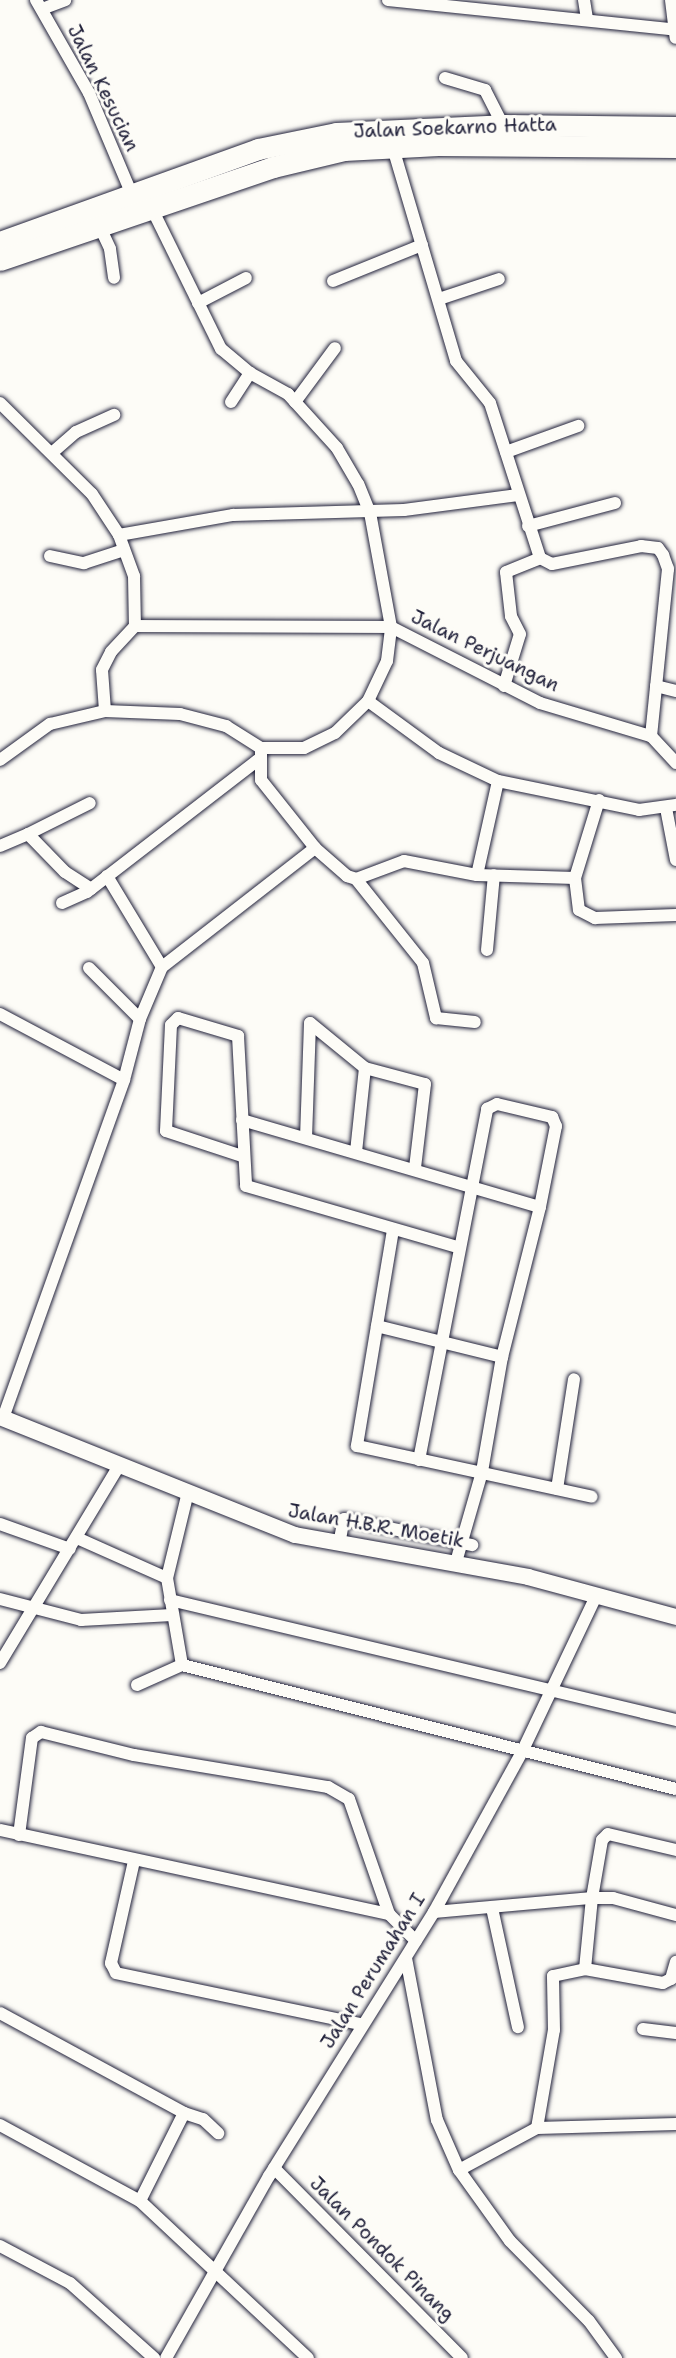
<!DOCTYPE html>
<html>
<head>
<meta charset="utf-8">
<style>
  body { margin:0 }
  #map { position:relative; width:676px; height:2358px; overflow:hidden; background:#fdfcf7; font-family:"Shantell Sans",sans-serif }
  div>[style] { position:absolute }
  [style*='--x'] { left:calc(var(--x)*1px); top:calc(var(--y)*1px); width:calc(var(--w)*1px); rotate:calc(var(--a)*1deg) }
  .roads { filter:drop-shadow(0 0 2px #22223b) drop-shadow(0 0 2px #22223b) }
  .minor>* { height:12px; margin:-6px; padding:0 6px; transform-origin:6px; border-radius:6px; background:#fdfcf7 }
  .tertiary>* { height:16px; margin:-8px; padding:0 8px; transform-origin:8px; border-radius:8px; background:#fdfcf7 }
  .trunk>* { height:21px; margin:-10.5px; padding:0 10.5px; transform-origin:10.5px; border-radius:10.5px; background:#fdfcf7 }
  span { translate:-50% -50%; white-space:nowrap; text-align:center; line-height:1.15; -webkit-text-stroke:6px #fdfcf7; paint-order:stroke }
  .street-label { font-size:19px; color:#22223b }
</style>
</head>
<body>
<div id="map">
  <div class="roads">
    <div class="minor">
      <div style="--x:36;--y:0;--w:107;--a:60.3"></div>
      <div style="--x:89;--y:93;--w:111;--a:67.1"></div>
      <div style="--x:388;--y:0;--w:290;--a:5.9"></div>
      <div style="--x:584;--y:0;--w:20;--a:81"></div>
      <div style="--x:671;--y:0;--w:38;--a:83"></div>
      <div style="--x:42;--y:9;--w:25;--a:-21"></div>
      <div style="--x:445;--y:78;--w:42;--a:16.7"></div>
      <div style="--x:485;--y:90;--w:39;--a:63"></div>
      <div style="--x:393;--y:148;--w:222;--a:73.5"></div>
      <div style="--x:456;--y:361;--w:54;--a:51"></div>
      <div style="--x:490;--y:403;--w:163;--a:72.1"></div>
      <div style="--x:540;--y:558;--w:13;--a:27"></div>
      <div style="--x:552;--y:564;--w:91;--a:-11.4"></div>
      <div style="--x:641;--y:546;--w:17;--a:7"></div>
      <div style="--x:658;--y:548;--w:9;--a:54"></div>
      <div style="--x:663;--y:555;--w:15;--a:70"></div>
      <div style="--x:668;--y:569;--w:168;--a:95.8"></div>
      <div style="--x:99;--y:225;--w:26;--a:65"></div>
      <div style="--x:110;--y:249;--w:29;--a:82"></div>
      <div style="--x:333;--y:281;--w:96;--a:-22"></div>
      <div style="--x:439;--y:299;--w:63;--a:-18.4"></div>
      <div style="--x:198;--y:303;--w:54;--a:-27.5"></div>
      <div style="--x:231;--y:402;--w:35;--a:-57"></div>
      <div style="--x:295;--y:402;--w:67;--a:-53.5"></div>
      <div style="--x:0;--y:403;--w:129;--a:44.7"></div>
      <div style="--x:92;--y:494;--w:49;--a:56.6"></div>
      <div style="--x:119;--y:535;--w:44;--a:69.9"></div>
      <div style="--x:134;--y:576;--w:50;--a:88.9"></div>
      <div style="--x:135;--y:626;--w:35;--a:133"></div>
      <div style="--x:111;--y:652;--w:20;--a:117"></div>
      <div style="--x:102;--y:670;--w:41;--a:85.8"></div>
      <div style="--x:53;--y:452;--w:30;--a:-41"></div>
      <div style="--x:76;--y:432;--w:42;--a:-24.1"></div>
      <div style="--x:506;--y:452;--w:77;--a:-19.9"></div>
      <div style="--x:528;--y:526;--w:90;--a:-14.8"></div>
      <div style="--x:119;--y:535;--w:116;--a:-10"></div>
      <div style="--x:233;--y:515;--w:171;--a:-1.7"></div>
      <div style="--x:404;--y:510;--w:115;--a:-7.5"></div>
      <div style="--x:50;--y:556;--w:35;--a:12"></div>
      <div style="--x:84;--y:563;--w:42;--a:-18"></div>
      <div style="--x:135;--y:626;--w:256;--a:0.2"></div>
      <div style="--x:391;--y:627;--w:167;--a:27"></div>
      <div style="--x:540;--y:703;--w:116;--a:16.6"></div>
      <div style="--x:651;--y:736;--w:37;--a:47"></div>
      <div style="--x:504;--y:686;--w:54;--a:-72.9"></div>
      <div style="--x:520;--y:634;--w:20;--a:-117"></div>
      <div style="--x:511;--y:616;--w:44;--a:-96.5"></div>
      <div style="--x:506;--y:572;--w:37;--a:-22"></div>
      <div style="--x:656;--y:686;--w:21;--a:14"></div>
      <div style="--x:368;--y:701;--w:88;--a:36.2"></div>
      <div style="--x:439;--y:753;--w:65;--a:25.4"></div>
      <div style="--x:498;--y:781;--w:144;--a:11.6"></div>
      <div style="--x:639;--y:810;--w:37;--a:-8"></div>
      <div style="--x:261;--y:748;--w:32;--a:90"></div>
      <div style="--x:261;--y:780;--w:87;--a:51.5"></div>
      <div style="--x:315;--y:848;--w:43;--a:41.2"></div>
      <div style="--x:347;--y:876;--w:9;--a:18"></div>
      <div style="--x:356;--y:879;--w:51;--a:-20.6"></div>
      <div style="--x:404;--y:861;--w:74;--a:10.9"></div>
      <div style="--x:0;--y:760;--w:62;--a:-35.8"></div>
      <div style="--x:50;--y:724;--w:57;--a:-13.3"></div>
      <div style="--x:105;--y:711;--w:75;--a:2.3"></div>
      <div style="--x:180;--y:714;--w:48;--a:14.6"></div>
      <div style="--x:226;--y:726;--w:41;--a:32.2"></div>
      <div style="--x:261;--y:748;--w:43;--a:0"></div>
      <div style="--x:304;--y:748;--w:34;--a:-26"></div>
      <div style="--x:335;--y:733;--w:46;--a:-44.1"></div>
      <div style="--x:368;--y:701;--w:44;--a:-64.6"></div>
      <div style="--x:387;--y:661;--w:34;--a:-83"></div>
      <div style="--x:391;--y:627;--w:116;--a:-100.4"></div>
      <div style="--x:370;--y:513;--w:31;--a:-112"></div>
      <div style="--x:358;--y:484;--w:42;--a:-120.3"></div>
      <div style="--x:337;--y:448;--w:73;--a:-132.2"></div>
      <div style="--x:288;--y:394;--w:43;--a:-151.1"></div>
      <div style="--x:250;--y:373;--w:38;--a:-140"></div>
      <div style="--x:221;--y:349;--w:158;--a:-116.2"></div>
      <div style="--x:498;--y:781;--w:96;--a:102.6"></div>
      <div style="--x:477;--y:875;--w:98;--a:1.8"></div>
      <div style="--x:599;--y:800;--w:82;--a:107.1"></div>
      <div style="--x:575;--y:878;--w:32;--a:83"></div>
      <div style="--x:579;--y:910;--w:18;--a:27"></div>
      <div style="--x:595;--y:918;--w:81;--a:-2.1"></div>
      <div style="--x:666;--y:808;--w:53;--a:79.1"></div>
      <div style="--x:28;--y:834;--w:69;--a:-26.6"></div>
      <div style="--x:0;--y:846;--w:30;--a:-23"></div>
      <div style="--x:28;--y:834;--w:53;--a:45.8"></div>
      <div style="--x:65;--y:872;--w:31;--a:33"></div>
      <div style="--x:107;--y:876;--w:106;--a:58.9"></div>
      <div style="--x:356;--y:879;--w:107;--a:51.4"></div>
      <div style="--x:423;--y:963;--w:57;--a:76.7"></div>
      <div style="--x:436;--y:1018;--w:39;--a:6"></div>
      <div style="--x:62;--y:903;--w:27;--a:-24"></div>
      <div style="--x:87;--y:892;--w:216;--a:-37.7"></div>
      <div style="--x:487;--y:950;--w:75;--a:-84.7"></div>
      <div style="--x:89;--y:968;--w:72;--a:45"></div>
      <div style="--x:0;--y:1014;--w:140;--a:28"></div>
      <div style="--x:124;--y:1080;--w:63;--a:-75.3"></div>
      <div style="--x:140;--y:1019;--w:56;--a:-67.1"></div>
      <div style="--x:162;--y:967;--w:194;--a:-37.9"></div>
      <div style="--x:242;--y:1120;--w:310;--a:16.3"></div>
      <div style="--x:306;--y:1138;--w:115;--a:-88"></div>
      <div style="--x:310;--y:1023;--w:71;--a:39.3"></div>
      <div style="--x:365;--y:1068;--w:62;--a:14.9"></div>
      <div style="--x:425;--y:1084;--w:85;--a:96.8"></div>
      <div style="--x:356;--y:1152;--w:84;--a:-83.9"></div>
      <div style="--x:242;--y:1156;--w:80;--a:-161.8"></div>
      <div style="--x:166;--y:1131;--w:106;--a:-87.3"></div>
      <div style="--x:171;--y:1025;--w:10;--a:-45"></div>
      <div style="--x:178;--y:1018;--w:63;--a:16.7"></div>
      <div style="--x:238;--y:1036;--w:150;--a:86.9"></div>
      <div style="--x:246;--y:1186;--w:221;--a:16.1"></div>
      <div style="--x:393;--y:1230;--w:219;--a:99.5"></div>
      <div style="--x:357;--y:1446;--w:240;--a:12.2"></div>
      <div style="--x:377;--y:1326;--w:129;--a:13.9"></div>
      <div style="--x:3;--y:1418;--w:359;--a:-70.3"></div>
      <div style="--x:419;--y:1460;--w:358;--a:-79"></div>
      <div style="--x:487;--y:1109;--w:11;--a:-27"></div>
      <div style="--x:497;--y:1104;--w:57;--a:13.3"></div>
      <div style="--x:552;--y:1117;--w:10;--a:66"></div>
      <div style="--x:556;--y:1126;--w:83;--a:101.2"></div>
      <div style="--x:540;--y:1207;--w:155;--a:104.2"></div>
      <div style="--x:502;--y:1357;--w:117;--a:99.9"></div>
      <div style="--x:482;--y:1472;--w:94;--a:106.1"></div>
      <div style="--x:557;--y:1489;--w:111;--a:-81.2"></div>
      <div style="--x:188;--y:1492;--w:89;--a:103.7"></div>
      <div style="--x:167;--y:1578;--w:88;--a:80.2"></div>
      <div style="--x:182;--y:1665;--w:509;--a:14.09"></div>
      <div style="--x:0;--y:1524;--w:74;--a:19.7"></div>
      <div style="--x:77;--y:1538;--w:98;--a:24"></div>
      <div style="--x:339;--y:1544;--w:25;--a:-79"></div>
      <div style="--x:344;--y:1519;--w:131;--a:11.5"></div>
      <div style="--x:0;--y:1599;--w:84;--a:14.5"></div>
      <div style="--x:81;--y:1620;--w:91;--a:-3.1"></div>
      <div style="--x:170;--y:1600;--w:520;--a:13.34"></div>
      <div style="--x:0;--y:1663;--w:232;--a:-58.9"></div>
      <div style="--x:137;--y:1685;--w:49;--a:-24"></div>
      <div style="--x:0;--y:1830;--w:398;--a:12.2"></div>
      <div style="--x:19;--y:1835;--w:98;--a:-82.4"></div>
      <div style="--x:32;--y:1738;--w:11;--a:-34"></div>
      <div style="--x:41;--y:1732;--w:96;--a:13.9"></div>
      <div style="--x:134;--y:1755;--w:197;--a:9.4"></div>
      <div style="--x:328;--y:1787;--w:24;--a:30"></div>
      <div style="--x:349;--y:1799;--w:122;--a:70.8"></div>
      <div style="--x:389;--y:1914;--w:38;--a:45"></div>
      <div style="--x:134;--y:1861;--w:105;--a:102.7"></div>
      <div style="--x:111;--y:1963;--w:11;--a:63"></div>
      <div style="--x:116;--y:1973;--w:250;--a:11.8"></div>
      <div style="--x:492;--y:1908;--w:122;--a:77.7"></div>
      <div style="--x:434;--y:1912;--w:159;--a:-5.1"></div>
      <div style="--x:592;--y:1898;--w:59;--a:-80.2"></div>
      <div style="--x:602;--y:1840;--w:8;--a:-45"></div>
      <div style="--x:608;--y:1834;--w:70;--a:13.2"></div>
      <div style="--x:406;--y:1958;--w:165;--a:79.2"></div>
      <div style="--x:437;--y:2120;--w:55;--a:66.3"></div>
      <div style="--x:459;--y:2170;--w:87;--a:54.3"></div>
      <div style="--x:510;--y:2241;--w:112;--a:45.4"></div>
      <div style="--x:589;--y:2321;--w:46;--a:53.9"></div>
      <div style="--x:585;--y:1969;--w:71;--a:-84.4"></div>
      <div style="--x:592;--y:1898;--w:21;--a:0"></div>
      <div style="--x:613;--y:1898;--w:65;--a:15.1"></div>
      <div style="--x:0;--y:2013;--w:209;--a:28.5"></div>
      <div style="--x:184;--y:2113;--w:98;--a:116.6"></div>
      <div style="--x:643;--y:2029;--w:33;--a:7"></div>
      <div style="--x:184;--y:2113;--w:20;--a:18"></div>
      <div style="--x:203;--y:2119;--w:21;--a:43"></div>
      <div style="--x:0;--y:2125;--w:159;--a:28.5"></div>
      <div style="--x:140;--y:2201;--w:230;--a:43.1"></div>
      <div style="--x:537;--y:2128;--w:99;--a:-80.2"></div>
      <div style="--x:554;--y:2030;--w:54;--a:-91.1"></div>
      <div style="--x:553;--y:1976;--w:33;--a:-12"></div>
      <div style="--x:585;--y:1969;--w:79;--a:10.2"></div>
      <div style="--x:663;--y:1983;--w:9;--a:-27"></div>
      <div style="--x:671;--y:1979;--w:18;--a:-74"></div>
      <div style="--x:274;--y:2168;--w:267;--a:45.3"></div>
      <div style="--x:459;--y:2170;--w:89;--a:-28.3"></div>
      <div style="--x:537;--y:2128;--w:139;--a:-1.6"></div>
      <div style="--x:0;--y:2246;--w:79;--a:27.9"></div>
      <div style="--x:70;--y:2283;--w:113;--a:41.8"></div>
      <div style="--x:166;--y:2358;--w:209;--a:-60.5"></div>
      <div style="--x:269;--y:2176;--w:311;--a:-58"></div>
      <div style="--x:434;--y:1912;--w:183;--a:-61.2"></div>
      <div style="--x:522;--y:1752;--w:173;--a:-64.6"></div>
    </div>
    <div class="tertiary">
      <div style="--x:0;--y:1417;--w:318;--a:21.8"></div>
      <div style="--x:295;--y:1535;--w:237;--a:10.2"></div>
      <div style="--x:528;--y:1577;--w:153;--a:15.1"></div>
    </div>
    <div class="trunk">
      <div style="--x:0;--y:242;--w:274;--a:-19.8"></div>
      <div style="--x:258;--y:149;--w:80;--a:-11.6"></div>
      <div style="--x:336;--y:133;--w:167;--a:-2.7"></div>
      <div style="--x:503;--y:125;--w:173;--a:0.7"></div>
      <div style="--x:0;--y:260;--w:288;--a:-18.8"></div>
      <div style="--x:273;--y:167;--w:73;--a:-13.5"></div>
      <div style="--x:344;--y:150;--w:94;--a:-3"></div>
      <div style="--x:438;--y:145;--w:238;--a:0.5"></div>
    </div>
  </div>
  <div class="street-label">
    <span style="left:103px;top:88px;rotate:64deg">Jalan Kesucian</span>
    <span style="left:455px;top:128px;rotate:-2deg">Jalan Soekarno Hatta</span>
    <span style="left:485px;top:651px;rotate:26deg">Jalan Perjuangan</span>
    <span style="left:376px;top:1526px;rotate:10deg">Jalan H.B.R. Moetik</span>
    <span style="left:373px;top:1971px;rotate:-58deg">Jalan Perumahan I</span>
    <span style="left:382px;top:2249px;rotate:45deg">Jalan Pondok Pinang</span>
  </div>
</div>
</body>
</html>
